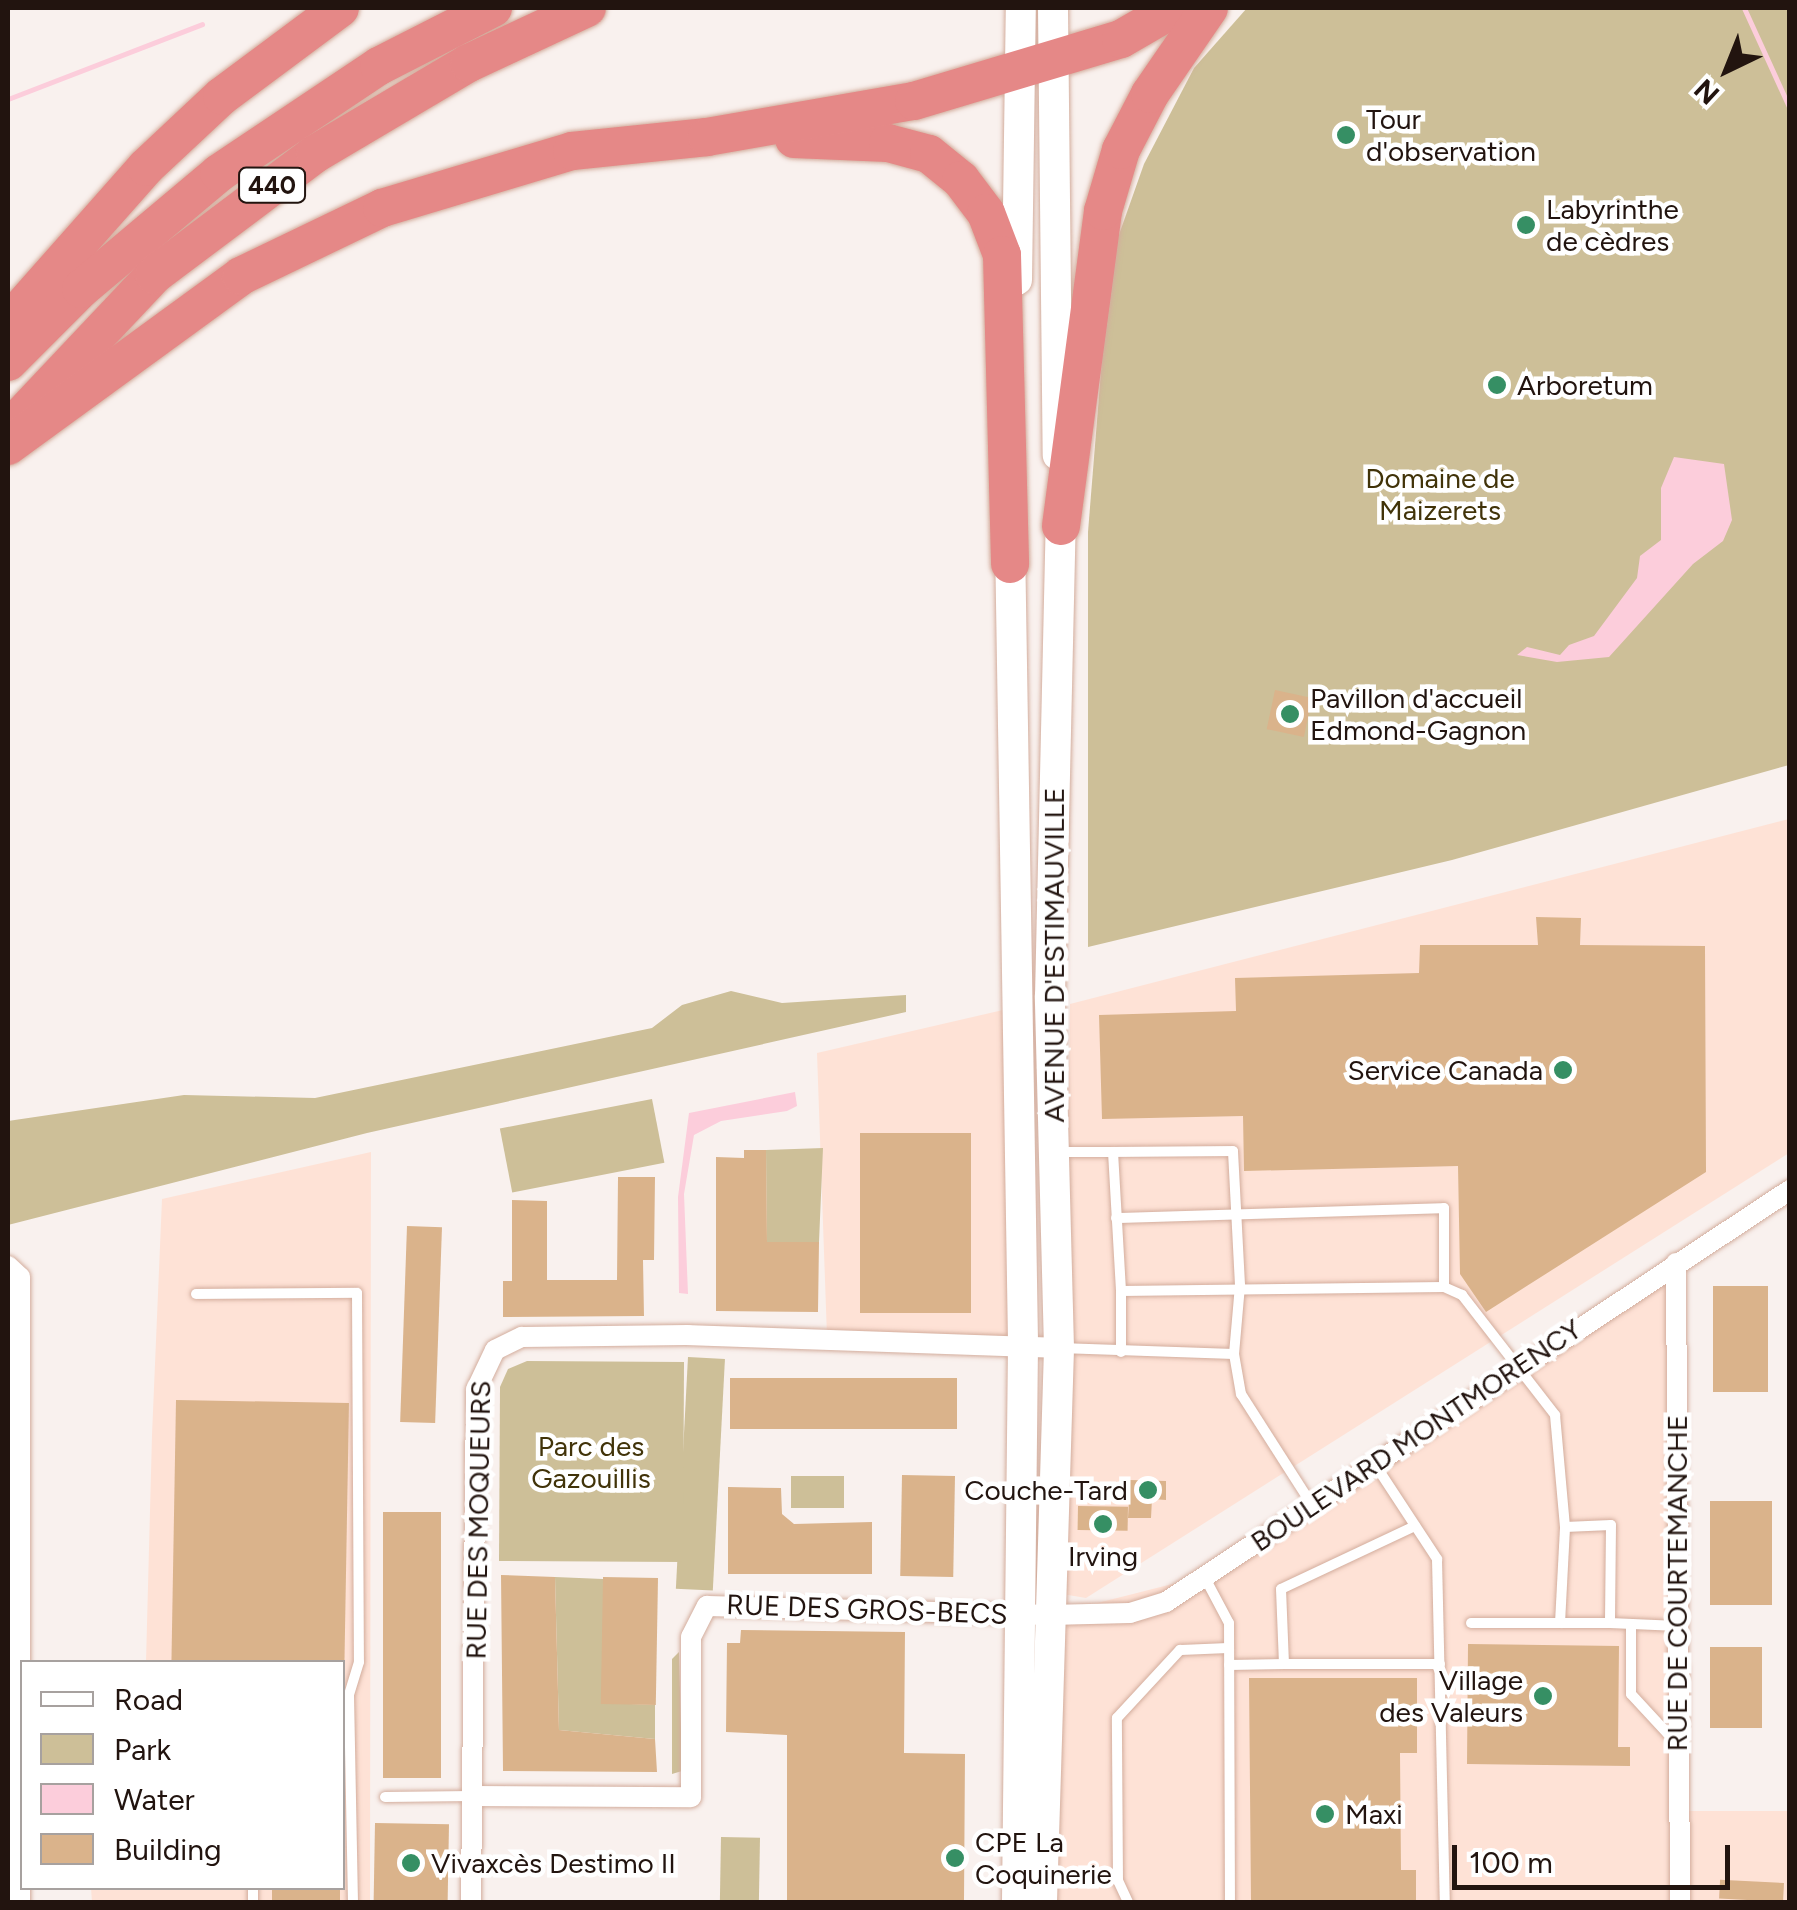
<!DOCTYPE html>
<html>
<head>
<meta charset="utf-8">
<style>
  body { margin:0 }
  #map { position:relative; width:1797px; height:1910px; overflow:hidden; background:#f9f1ee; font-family:Figtree,sans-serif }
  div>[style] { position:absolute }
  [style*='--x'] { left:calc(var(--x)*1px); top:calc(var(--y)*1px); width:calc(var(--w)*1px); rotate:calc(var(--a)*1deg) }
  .built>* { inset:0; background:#fee2d6 }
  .green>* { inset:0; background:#cdbf98; transform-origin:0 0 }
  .water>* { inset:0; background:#fccddb }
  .stream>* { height:5px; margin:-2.5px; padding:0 2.5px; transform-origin:2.5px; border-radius:2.5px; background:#fccddb }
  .building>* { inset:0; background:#dab38b; transform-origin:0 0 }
  .roads { filter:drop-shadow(0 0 2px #d3ad9d) drop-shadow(0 0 2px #d3ad9d) }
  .service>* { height:10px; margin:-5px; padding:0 5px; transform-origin:5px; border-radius:5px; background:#fff }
  .minor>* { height:20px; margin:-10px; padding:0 10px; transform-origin:10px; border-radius:10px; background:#fff }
  .secondary>* { height:30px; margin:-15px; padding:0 15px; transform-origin:15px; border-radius:15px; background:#fff }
  .motorway>* { height:38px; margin:-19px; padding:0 19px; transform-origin:19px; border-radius:19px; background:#e58887 }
  .dots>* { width:28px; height:28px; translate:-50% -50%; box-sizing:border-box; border:5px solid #fff; border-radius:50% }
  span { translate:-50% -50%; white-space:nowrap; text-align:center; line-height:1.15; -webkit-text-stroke:9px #fff; paint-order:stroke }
  .shield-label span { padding:2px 8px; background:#fff; border:2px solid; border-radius:8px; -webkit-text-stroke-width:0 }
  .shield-label { font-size:25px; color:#22140f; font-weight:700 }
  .poi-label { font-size:28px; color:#22140f }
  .left { translate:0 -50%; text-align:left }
  .right { translate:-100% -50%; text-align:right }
  .park-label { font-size:28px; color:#413309 }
  .street-label { font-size:28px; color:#22140f }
  .frame { position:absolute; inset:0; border:10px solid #22140f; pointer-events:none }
  .legend { position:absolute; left:20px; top:1660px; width:325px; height:230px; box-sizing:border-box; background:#fff; border:2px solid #a7a19f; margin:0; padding:12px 18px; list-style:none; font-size:30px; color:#22140f }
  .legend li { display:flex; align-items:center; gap:20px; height:50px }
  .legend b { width:50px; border:2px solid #a7a19f }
  .north { position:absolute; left:1677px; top:20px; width:100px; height:100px; -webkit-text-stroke:8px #fff; paint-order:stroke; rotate:223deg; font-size:28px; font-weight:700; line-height:40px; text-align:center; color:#22140f }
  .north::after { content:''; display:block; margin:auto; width:35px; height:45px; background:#22140f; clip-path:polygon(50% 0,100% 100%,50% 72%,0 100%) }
  .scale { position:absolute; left:1452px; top:1845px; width:278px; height:45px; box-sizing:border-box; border:5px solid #22140f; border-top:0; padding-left:12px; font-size:30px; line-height:35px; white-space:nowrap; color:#22140f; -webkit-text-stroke:8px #fff; paint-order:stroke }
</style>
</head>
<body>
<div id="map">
  <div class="built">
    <div style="clip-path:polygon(1789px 819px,1789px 1153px,1086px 1598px,1062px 1594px,1070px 1004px)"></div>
    <div style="clip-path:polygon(1003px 1010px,1023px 1345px,827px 1337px,817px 1053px)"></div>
    <div style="clip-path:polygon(371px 1152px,370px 1902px,92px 1902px,91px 1888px,342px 1888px,342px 1662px,146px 1662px,152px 1435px,162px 1199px)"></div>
    <div style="clip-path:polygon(1676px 1263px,1679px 1811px,1789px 1811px,1789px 1902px,1017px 1902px,1022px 1614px,1050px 1615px,1204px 1576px)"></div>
  </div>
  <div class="green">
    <div style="clip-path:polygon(1247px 8px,1789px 8px,1789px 765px,1452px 860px,1088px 947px,1088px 532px,1110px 260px,1144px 164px,1194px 68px)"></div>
    <div style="clip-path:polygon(731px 991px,782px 1003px,906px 995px,906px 1012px,367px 1133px,8px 1225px,8px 1121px,184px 1095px,315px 1098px,652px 1028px,682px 1005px)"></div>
    <div style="left:652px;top:1099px;width:65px;height:155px;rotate:79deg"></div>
    <div style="clip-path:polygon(823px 1148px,819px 1242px,785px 1242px,784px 1266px,767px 1265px,766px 1150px)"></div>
    <div style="left:688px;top:1357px;width:37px;height:232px;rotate:3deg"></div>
    <div style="clip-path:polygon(527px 1361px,684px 1362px,683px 1562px,499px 1561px,500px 1387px,508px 1369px)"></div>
    <div style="left:844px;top:1476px;width:32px;height:53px;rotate:90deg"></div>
    <div style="clip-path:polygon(555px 1577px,603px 1579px,606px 1703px,655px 1705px,655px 1739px,559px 1730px)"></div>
    <div style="clip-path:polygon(679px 1652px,682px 1771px,672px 1774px,672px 1659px)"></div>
    <div style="left:721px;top:1837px;width:39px;height:65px;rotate:1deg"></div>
  </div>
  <div class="water">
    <div style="clip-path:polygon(1674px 457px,1724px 464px,1732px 520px,1723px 541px,1693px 564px,1609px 657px,1557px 662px,1517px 655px,1527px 647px,1560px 655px,1569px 645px,1594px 636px,1637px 578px,1640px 556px,1661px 540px,1661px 488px)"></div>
    <div style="clip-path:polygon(795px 1092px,797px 1106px,787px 1111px,721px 1121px,694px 1135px,684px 1194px,688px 1294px,679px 1293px,678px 1197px,689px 1113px)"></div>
  </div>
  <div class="stream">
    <div style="--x:1744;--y:8;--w:111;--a:65.5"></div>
    <div style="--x:8;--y:99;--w:208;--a:-21.1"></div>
  </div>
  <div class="building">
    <div style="left:1343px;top:123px;width:17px;height:15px;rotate:31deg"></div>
    <div style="left:1275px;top:690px;width:38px;height:40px;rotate:12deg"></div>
    <div style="clip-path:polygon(1536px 917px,1581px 918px,1580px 945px,1705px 946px,1706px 1172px,1486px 1312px,1460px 1274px,1458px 1166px,1244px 1171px,1243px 1116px,1102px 1119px,1099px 1015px,1236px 1011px,1235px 978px,1419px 973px,1420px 945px,1538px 945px)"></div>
    <div style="left:860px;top:1133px;width:111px;height:180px"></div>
    <div style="clip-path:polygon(744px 1150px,766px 1150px,767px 1242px,819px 1242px,818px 1312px,716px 1311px,716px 1157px,744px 1158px)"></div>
    <div style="clip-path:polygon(618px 1177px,655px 1177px,654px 1260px,643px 1260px,644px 1316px,503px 1317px,503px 1281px,512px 1281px,512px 1200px,547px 1201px,547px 1280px,617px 1280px)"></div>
    <div style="left:407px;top:1226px;width:35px;height:196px;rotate:2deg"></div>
    <div style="left:1768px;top:1286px;width:106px;height:55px;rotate:90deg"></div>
    <div style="left:730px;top:1378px;width:227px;height:51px"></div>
    <div style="left:176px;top:1400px;width:173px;height:262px;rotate:1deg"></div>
    <div style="left:902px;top:1475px;width:53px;height:101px;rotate:1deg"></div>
    <div style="clip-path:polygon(1130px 1480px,1166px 1481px,1166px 1500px,1152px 1499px,1151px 1518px,1128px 1518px)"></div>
    <div style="clip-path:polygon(728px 1487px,781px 1488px,782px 1514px,794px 1524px,872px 1522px,872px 1574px,728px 1574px)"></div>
    <div style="left:1710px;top:1501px;width:62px;height:104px"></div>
    <div style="left:1078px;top:1506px;width:50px;height:24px;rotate:1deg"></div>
    <div style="left:441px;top:1512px;width:266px;height:58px;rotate:90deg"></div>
    <div style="clip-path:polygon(501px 1575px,555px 1577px,559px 1730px,655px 1739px,657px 1772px,503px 1771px)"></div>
    <div style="left:658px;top:1578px;width:127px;height:55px;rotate:91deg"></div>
    <div style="clip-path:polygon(741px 1630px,905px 1632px,904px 1753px,965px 1754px,964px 1902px,787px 1902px,787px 1735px,726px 1732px,727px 1643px,740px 1643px)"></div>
    <div style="clip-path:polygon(1468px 1644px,1619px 1646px,1618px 1747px,1630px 1747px,1630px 1766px,1467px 1764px)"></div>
    <div style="left:1710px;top:1647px;width:52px;height:81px"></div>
    <div style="clip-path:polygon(1249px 1678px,1417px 1678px,1417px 1753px,1400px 1753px,1401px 1870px,1416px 1870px,1416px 1902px,1251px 1902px)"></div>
    <div style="left:375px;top:1823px;width:74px;height:79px;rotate:1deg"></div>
    <div style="left:1784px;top:1883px;width:19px;height:64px;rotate:93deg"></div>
    <div style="left:272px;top:1888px;width:68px;height:14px"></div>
  </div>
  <div class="roads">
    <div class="service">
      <div style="--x:1058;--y:1152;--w:55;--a:0"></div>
      <div style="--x:1113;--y:1152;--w:139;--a:86.7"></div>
      <div style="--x:1116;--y:1218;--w:328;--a:-1.7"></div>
      <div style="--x:1444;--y:1208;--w:79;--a:90"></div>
      <div style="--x:1444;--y:1287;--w:323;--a:179.3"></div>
      <div style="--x:1121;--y:1291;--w:61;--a:90"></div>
      <div style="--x:1444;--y:1287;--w:20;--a:24"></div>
      <div style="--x:1462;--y:1295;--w:152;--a:52.2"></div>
      <div style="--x:1555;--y:1415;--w:112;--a:84.9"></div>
      <div style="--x:1565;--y:1527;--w:46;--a:-2.5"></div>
      <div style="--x:1611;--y:1525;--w:98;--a:90.6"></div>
      <div style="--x:1610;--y:1623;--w:68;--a:2.5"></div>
      <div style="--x:196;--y:1294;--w:161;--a:-0.4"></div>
      <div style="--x:357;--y:1293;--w:369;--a:89.7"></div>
      <div style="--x:359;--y:1662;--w:34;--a:107"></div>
      <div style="--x:349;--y:1695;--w:207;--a:88.9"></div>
      <div style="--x:1060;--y:1348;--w:174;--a:2"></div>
      <div style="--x:1234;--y:1354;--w:69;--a:-85"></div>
      <div style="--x:1240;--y:1285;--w:134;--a:-93"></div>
      <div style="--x:1233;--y:1151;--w:120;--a:179.5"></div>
      <div style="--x:1234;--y:1354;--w:41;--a:80.1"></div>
      <div style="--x:1241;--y:1394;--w:132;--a:57.4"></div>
      <div style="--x:1374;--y:1463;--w:115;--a:56.7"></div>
      <div style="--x:1437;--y:1559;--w:343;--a:88.7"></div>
      <div style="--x:1204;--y:1576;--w:53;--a:62"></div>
      <div style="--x:1229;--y:1623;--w:279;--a:89.8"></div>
      <div style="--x:1471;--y:1623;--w:139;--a:0"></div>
      <div style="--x:1560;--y:1623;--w:96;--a:-87"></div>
      <div style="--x:1631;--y:1624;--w:70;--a:90"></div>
      <div style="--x:1631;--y:1694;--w:69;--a:47.3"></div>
      <div style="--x:1284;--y:1664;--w:156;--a:0"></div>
      <div style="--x:1229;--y:1665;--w:55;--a:-1"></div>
      <div style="--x:1284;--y:1664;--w:75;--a:-92.3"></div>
      <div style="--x:1281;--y:1589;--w:148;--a:-25.2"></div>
      <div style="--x:385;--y:1797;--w:87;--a:-0.7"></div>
      <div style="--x:253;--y:1888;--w:14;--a:90"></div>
      <div style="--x:1128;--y:1902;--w:23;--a:-115"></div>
      <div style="--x:1118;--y:1881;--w:163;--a:-90.4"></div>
      <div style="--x:1117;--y:1718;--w:93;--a:-47.2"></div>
      <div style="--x:1180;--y:1650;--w:49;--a:-2.3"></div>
    </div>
    <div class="minor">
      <div style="--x:1676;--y:1263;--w:639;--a:89.64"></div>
      <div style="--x:8;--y:1266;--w:16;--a:43"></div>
      <div style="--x:20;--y:1277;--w:625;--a:90"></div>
      <div style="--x:473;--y:1796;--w:218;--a:0.3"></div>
      <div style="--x:691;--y:1797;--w:160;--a:-90"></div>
      <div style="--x:691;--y:1637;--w:35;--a:-63"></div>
      <div style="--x:707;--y:1606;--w:343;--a:1.5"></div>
      <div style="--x:1050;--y:1615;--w:80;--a:-1.4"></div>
      <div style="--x:1130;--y:1613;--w:38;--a:-17"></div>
      <div style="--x:1166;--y:1602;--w:748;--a:-33.44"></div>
      <div style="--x:471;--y:1902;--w:512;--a:-89.44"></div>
      <div style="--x:476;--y:1390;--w:44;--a:-64.6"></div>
      <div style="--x:495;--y:1350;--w:30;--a:-26"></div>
      <div style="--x:522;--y:1337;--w:166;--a:-0.7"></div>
      <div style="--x:688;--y:1335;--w:371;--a:2"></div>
    </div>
    <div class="secondary">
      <div style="--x:1053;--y:8;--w:447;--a:89.4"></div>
      <div style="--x:1017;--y:280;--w:272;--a:-89.2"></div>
      <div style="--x:1010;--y:541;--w:804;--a:89.07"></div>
      <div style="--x:1023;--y:1345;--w:557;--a:90.62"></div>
      <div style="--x:1042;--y:1902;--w:554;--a:-88.24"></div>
      <div style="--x:1059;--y:1348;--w:352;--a:-91.5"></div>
      <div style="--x:1050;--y:996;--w:490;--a:-88.7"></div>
    </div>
    <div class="motorway">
      <div style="--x:794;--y:139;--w:94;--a:2.4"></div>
      <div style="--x:888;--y:143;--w:42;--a:15"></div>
      <div style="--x:929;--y:154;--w:41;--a:39.1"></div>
      <div style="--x:961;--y:180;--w:41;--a:52.9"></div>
      <div style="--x:986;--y:213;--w:45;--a:69.1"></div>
      <div style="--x:1002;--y:255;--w:309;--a:88.5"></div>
      <div style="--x:8;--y:323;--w:208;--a:-48.5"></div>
      <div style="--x:146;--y:167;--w:104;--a:-43.1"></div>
      <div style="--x:222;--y:96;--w:147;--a:-36.7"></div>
      <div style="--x:8;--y:362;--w:103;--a:-45"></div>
      <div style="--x:81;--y:289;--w:180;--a:-40"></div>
      <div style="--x:219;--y:173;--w:192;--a:-33.8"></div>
      <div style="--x:379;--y:66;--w:128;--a:-27"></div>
      <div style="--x:8;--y:430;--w:213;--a:-46.7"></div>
      <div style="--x:154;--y:275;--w:201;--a:-36.9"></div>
      <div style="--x:315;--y:154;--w:179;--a:-30.6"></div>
      <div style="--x:469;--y:63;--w:130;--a:-25"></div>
      <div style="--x:8;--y:446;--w:288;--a:-36.1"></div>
      <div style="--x:241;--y:276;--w:157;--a:-25.7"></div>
      <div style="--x:382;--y:208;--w:198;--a:-16.7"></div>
      <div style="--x:572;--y:151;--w:136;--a:-5.9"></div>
      <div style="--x:707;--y:137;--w:210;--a:-9.9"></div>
      <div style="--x:914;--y:101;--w:216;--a:-16.7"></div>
      <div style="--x:1121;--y:39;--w:62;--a:-29.9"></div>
      <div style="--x:1061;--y:526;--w:318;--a:-82.4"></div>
      <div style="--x:1103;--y:211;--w:64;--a:-73.6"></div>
      <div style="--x:1121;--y:150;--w:63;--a:-62.6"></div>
      <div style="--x:1150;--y:94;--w:104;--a:-55.5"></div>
    </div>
  </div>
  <div class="dots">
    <div style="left:1346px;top:135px;background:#368f64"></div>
    <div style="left:1526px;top:225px;background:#368f64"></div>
    <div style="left:1497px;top:385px;background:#368f64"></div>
    <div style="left:1290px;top:714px;background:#368f64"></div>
    <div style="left:1563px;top:1070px;background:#368f64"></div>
    <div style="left:1148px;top:1490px;background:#368f64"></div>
    <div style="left:1103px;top:1524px;background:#368f64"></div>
    <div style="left:1543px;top:1696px;background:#368f64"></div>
    <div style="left:1325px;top:1814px;background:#368f64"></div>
    <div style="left:955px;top:1858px;background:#368f64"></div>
    <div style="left:411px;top:1863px;background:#368f64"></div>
  </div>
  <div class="shield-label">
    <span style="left:272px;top:185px">440</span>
  </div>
  <div class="poi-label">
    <span class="left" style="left:1366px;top:135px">Tour<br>d'observation</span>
    <span class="left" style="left:1546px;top:225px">Labyrinthe<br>de cèdres</span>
    <span class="left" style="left:1517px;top:385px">Arboretum</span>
    <span class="left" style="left:1310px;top:714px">Pavillon d'accueil<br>Edmond-Gagnon</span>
    <span class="right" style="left:1543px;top:1070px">Service Canada</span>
    <span class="right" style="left:1128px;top:1490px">Couche-Tard</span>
    <span style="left:1103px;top:1556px">Irving</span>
    <span class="right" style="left:1523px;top:1696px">Village<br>des Valeurs</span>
    <span class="left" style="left:1345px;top:1814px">Maxi</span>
    <span class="left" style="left:975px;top:1858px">CPE La<br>Coquinerie</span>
    <span class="left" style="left:431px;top:1863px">Vivaxcès Destimo II</span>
  </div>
  <div class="park-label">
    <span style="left:1440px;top:494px">Domaine de<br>Maizerets</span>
    <span style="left:591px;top:1462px">Parc des<br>Gazouillis</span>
  </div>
  <div class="street-label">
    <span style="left:1054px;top:955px;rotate:-90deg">AVENUE D'ESTIMAUVILLE</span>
    <span style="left:1416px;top:1435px;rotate:-34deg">BOULEVARD MONTMORENCY</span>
    <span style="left:478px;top:1520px;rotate:-89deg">RUE DES MOQUEURS</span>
    <span style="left:1677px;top:1583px;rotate:-90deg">RUE DE COURTEMANCHE</span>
    <span style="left:867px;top:1609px;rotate:2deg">RUE DES GROS-BECS</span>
  </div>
  <div class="frame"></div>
  <ul class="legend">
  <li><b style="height:12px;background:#fff"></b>Road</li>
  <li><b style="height:28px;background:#cdbf98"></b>Park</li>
  <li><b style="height:28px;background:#fccddb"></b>Water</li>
  <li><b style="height:28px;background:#dab38b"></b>Building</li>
  </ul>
  <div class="north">N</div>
  <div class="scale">100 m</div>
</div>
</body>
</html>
